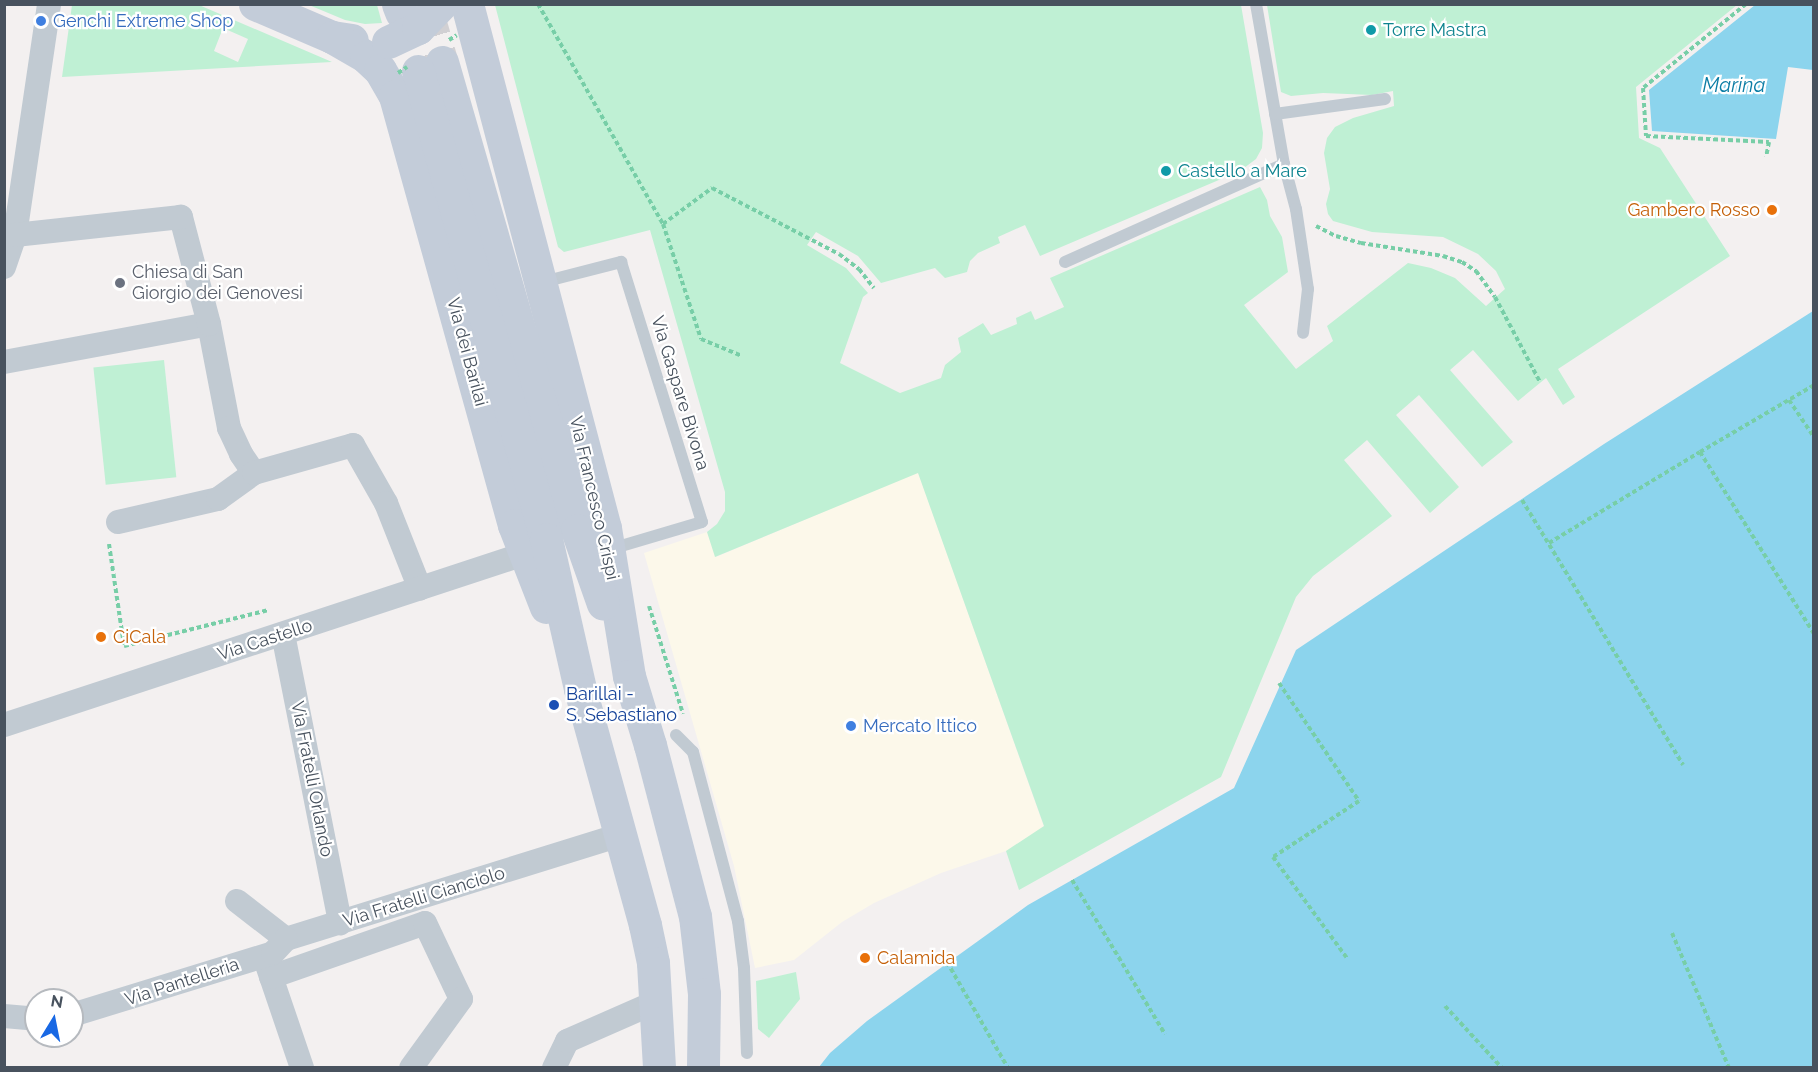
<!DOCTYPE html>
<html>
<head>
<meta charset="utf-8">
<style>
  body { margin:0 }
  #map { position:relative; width:1818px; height:1072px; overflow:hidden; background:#f3f0f0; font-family:Raleway,sans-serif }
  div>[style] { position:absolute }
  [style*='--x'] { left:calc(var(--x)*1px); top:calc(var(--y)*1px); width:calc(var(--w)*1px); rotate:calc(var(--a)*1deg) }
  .commercial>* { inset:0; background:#fcf8ea }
  .green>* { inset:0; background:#bff0d4; transform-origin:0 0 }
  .water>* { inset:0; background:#8cd4ed }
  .secondary-tunnel>* { height:33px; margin-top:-16.5px; transform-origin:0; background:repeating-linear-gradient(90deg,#d1d0d3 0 33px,transparent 0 49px) }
  .path>* { height:4px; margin-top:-2px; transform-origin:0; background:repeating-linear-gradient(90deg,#77cea7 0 4.5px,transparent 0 7.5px) }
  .lane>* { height:12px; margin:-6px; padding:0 6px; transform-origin:6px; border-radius:6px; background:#c1cad2 }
  .street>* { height:24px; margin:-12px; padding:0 12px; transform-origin:12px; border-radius:12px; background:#c1cad2 }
  .secondary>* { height:33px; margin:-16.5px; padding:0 16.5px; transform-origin:16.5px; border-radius:16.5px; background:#c3ccd9 }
  .path-bridge>* { height:4px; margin-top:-2px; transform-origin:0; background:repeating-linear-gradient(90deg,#77cea7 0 4.5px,transparent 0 7.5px) }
  .secondary-bridge>* { height:33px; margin:-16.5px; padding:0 16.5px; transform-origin:16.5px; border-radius:16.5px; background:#c3ccd9 }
  .dots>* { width:16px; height:16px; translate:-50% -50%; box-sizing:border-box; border:3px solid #fff; border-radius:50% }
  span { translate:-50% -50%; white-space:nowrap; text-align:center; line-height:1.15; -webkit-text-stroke:4.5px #fff; paint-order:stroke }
  .shop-label { font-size:18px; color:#366cbe }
  .left { translate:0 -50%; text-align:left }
  .culture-label { font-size:18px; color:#0d838f }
  .food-label { font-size:18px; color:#c56008 }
  .right { translate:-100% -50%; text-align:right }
  .worship-label { font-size:18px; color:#5b616d }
  .street-label { font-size:18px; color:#48525e }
  .transit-label { font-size:18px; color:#164399 }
  .water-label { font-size:20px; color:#0c7da5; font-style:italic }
  .frame { position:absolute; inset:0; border:6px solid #48525e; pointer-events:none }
  .north { position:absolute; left:24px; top:988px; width:60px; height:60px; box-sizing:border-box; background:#fff; border:2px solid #b6babf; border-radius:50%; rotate:10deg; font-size:16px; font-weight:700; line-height:24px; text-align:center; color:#48525e }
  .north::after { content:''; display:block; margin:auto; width:21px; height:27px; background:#1868e4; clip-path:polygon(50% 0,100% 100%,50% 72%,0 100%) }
</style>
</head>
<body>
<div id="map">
  <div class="commercial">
    <div style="clip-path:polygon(918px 472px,1044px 827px,1006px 851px,941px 873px,874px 903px,842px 922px,794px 960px,755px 968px,734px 866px,644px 553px,707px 532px,716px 557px)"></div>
  </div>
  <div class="green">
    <div style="clip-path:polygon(evenodd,72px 5px,199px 5px,332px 62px,62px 77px,72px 5px,223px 28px,248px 39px,238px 62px,214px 51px,223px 28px)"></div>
    <div style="clip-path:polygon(309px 5px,377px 5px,382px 23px,365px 24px,345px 20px)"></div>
    <div style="clip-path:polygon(495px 5px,1241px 5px,1263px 133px,1262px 148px,1256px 159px,1240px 171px,1040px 256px,1025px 225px,998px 237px,1000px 243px,978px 253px,970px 261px,967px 272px,945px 278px,935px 268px,881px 283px,858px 256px,816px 232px,807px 245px,846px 268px,868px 293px,863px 297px,840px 363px,900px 393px,941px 378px,945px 365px,961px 352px,958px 338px,983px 323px,991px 335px,1017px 324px,1016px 318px,1031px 311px,1035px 320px,1064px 307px,1050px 278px,1260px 187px,1267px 200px,1270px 216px,1282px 237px,1288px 272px,1244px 305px,1296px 369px,1333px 341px,1327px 326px,1408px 263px,1431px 268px,1455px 278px,1486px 306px,1505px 289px,1496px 271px,1478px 254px,1443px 237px,1372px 232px,1333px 221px,1328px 214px,1326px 204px,1330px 189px,1324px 153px,1327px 138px,1335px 127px,1353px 118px,1394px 106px,1393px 91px,1372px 95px,1323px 93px,1291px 96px,1281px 92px,1267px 5px,1737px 5px,1636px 87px,1639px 138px,1660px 148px,1730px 256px,1558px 369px,1575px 397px,1563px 405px,1546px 378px,1518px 401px,1473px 350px,1450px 370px,1513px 442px,1482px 467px,1419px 395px,1396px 415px,1459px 487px,1430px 513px,1367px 440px,1344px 460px,1392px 516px,1313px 576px,1296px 597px,1221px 777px,1019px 890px,1006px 851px,1044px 826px,918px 473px,715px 557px,707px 532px,717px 524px,725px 511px,725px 492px,650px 230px,564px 252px,558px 247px)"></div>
    <div style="left:164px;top:360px;width:118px;height:71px;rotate:84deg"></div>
    <div style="clip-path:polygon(796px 972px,800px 999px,769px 1038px,758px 1029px,756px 981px)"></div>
  </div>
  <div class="water">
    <div style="clip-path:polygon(1755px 5px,1813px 5px,1813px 70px,1788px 67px,1776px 139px,1652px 131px,1649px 90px)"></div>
    <div style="clip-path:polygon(1813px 311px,1813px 1067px,819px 1067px,830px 1053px,867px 1021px,1028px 905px,1234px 788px,1296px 650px,1604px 444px)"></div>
  </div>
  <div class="secondary-tunnel">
    <div style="--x:425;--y:4;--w:60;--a:73.7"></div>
  </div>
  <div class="path">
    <div style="--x:538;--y:4;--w:253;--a:60.4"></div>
    <div style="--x:663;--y:224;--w:61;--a:-36.3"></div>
    <div style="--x:712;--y:188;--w:143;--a:27.5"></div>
    <div style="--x:839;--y:254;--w:25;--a:37"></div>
    <div style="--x:859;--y:269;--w:24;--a:52"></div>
    <div style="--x:1746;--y:4;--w:133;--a:140.8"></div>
    <div style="--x:1643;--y:88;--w:48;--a:86.4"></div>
    <div style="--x:1646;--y:136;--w:123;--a:2.8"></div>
    <div style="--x:1769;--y:142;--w:15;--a:101"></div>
    <div style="--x:663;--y:224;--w:121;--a:71.7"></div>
    <div style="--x:701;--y:339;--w:44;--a:22.5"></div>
    <div style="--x:1316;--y:226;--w:22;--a:27"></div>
    <div style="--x:1336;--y:236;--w:26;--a:16"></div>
    <div style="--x:1361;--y:243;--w:83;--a:9"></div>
    <div style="--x:1443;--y:256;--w:20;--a:18"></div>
    <div style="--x:1462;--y:262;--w:17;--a:33"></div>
    <div style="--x:1476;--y:271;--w:32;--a:54"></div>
    <div style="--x:1495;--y:297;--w:96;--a:62.1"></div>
    <div style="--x:1789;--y:400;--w:45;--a:56"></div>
    <div style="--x:1700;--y:452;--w:132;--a:-30.4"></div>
    <div style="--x:1522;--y:500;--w:310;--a:58.7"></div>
    <div style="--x:1549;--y:543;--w:176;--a:-31.1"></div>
    <div style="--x:1700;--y:452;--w:215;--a:57.9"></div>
    <div style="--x:109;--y:544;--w:103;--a:81.6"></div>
    <div style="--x:124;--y:646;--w:148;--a:-14"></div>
    <div style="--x:649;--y:606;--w:113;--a:72.5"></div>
    <div style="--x:1279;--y:683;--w:143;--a:55.9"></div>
    <div style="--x:1359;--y:801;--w:103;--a:146.9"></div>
    <div style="--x:1273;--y:857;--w:125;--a:53.8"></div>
    <div style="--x:1072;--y:880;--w:180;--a:58.9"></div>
    <div style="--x:1672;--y:933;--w:147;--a:67.1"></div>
    <div style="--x:947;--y:962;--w:122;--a:60.1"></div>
    <div style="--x:1445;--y:1006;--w:84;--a:47.4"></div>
  </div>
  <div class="lane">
    <div style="--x:1256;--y:4;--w:162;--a:80.1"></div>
    <div style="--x:1284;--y:164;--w:47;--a:75.1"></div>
    <div style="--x:1296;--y:209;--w:81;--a:81.5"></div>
    <div style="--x:1308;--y:289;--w:44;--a:96.5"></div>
    <div style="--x:1275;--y:114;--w:111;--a:-7.8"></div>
    <div style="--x:1065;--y:262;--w:240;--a:-24.1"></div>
    <div style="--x:543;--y:282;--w:81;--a:-14.4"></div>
    <div style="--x:621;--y:262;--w:272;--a:72.7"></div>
    <div style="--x:702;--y:522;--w:95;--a:163.5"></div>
    <div style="--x:676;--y:735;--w:24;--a:45"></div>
    <div style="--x:693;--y:752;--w:175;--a:75.1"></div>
    <div style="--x:738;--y:921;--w:47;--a:82.7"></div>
    <div style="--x:744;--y:968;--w:85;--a:88"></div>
  </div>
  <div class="street">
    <div style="--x:4;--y:267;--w:34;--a:-71"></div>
    <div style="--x:15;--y:235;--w:233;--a:-81.6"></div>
    <div style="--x:209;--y:324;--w:106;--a:79.1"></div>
    <div style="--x:229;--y:428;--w:29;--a:65"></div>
    <div style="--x:241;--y:454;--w:23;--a:56"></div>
    <div style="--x:4;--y:362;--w:208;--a:-10.5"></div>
    <div style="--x:209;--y:324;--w:111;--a:-104.7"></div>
    <div style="--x:181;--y:217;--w:167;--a:173.8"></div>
    <div style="--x:118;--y:522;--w:103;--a:-13"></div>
    <div style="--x:218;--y:499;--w:44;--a:-35.8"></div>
    <div style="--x:254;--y:473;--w:103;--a:-15.8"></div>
    <div style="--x:353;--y:445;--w:67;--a:60.4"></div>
    <div style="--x:386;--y:503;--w:92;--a:68.4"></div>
    <div style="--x:283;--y:634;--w:295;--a:78.8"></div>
    <div style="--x:4;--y:725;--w:547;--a:-18.2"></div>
    <div style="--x:237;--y:901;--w:62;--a:37.8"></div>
    <div style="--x:286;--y:939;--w:350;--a:-17.3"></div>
    <div style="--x:266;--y:962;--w:112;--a:71.2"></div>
    <div style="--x:271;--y:977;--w:163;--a:-19.3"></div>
    <div style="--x:425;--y:923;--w:84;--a:64.7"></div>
    <div style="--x:461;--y:999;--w:85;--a:125.9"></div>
    <div style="--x:72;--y:1015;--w:210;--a:-17.1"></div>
    <div style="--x:273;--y:953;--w:19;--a:-47"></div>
    <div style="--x:4;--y:1016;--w:32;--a:5"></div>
    <div style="--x:554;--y:1068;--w:30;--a:-64"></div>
    <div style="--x:567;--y:1041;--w:97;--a:-23.7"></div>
  </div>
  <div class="secondary">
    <div style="--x:255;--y:4;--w:84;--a:23.2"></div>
    <div style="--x:332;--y:37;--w:20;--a:9"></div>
    <div style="--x:398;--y:4;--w:9;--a:69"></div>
    <div style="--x:467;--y:4;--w:542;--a:75.25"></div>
    <div style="--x:605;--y:528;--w:150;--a:80.8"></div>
    <div style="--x:629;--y:676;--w:72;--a:73.1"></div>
    <div style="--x:650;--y:745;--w:177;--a:75.3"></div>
    <div style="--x:695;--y:916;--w:79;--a:83.4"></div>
    <div style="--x:704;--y:994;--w:74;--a:90.8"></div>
    <div style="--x:332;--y:37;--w:39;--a:30"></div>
    <div style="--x:366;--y:57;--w:19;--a:43"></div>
    <div style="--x:380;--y:70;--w:30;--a:60"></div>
    <div style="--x:395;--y:96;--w:445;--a:74.5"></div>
    <div style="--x:514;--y:525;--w:88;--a:68.7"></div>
    <div style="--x:442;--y:62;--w:487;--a:73.9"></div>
    <div style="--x:577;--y:530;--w:78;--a:70.6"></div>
    <div style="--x:418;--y:71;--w:485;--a:74.7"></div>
    <div style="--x:546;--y:539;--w:154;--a:77.2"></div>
    <div style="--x:580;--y:689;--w:245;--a:74.6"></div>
    <div style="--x:645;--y:925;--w:39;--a:78"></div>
    <div style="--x:653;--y:963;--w:105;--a:86.7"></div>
  </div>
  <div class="path-bridge">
    <div style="--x:449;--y:40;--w:9;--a:-32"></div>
    <div style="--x:398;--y:73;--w:11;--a:-34"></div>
  </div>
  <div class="secondary-bridge">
    <div style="--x:388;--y:42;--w:33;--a:-25"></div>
    <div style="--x:418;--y:28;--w:33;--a:-46"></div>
  </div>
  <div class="dots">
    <div style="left:41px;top:21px;background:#3f7fe0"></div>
    <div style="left:1371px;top:30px;background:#0f9aa8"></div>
    <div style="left:1166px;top:171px;background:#0f9aa8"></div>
    <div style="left:1772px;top:210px;background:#e8710a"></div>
    <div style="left:120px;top:283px;background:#6b7280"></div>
    <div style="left:101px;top:637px;background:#e8710a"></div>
    <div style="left:554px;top:705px;background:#1a4fb4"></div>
    <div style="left:851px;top:726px;background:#3f7fe0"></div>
    <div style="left:865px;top:958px;background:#e8710a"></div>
  </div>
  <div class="shop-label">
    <span class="left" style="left:53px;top:21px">Genchi Extreme Shop</span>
    <span class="left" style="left:863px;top:726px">Mercato Ittico</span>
  </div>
  <div class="culture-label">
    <span class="left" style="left:1383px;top:30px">Torre Mastra</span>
    <span class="left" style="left:1178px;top:171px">Castello a Mare</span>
  </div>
  <div class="food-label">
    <span class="right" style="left:1760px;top:210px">Gambero Rosso</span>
    <span class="left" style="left:113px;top:637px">CiCala</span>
    <span class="left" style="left:877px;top:958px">Calamida</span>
  </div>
  <div class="worship-label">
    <span class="left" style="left:132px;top:283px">Chiesa di San<br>Giorgio dei Genovesi</span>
  </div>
  <div class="street-label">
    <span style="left:467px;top:352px;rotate:75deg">Via dei Barilai</span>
    <span style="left:680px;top:393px;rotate:73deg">Via Gaspare Bivona</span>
    <span style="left:594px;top:498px;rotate:77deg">Via Francesco Crispi</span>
    <span style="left:265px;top:640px;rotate:-18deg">Via Castello</span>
    <span style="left:312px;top:779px;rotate:79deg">Via Fratelli Orlando</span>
    <span style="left:424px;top:897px;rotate:-17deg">Via Fratelli Cianciolo</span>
    <span style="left:182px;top:982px;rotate:-18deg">Via Pantelleria</span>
  </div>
  <div class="transit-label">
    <span class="left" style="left:566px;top:705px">Barillai -<br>S. Sebastiano</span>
  </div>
  <div class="water-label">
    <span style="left:1734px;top:85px">Marina</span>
  </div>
  <div class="frame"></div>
  <div class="north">N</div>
</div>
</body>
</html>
